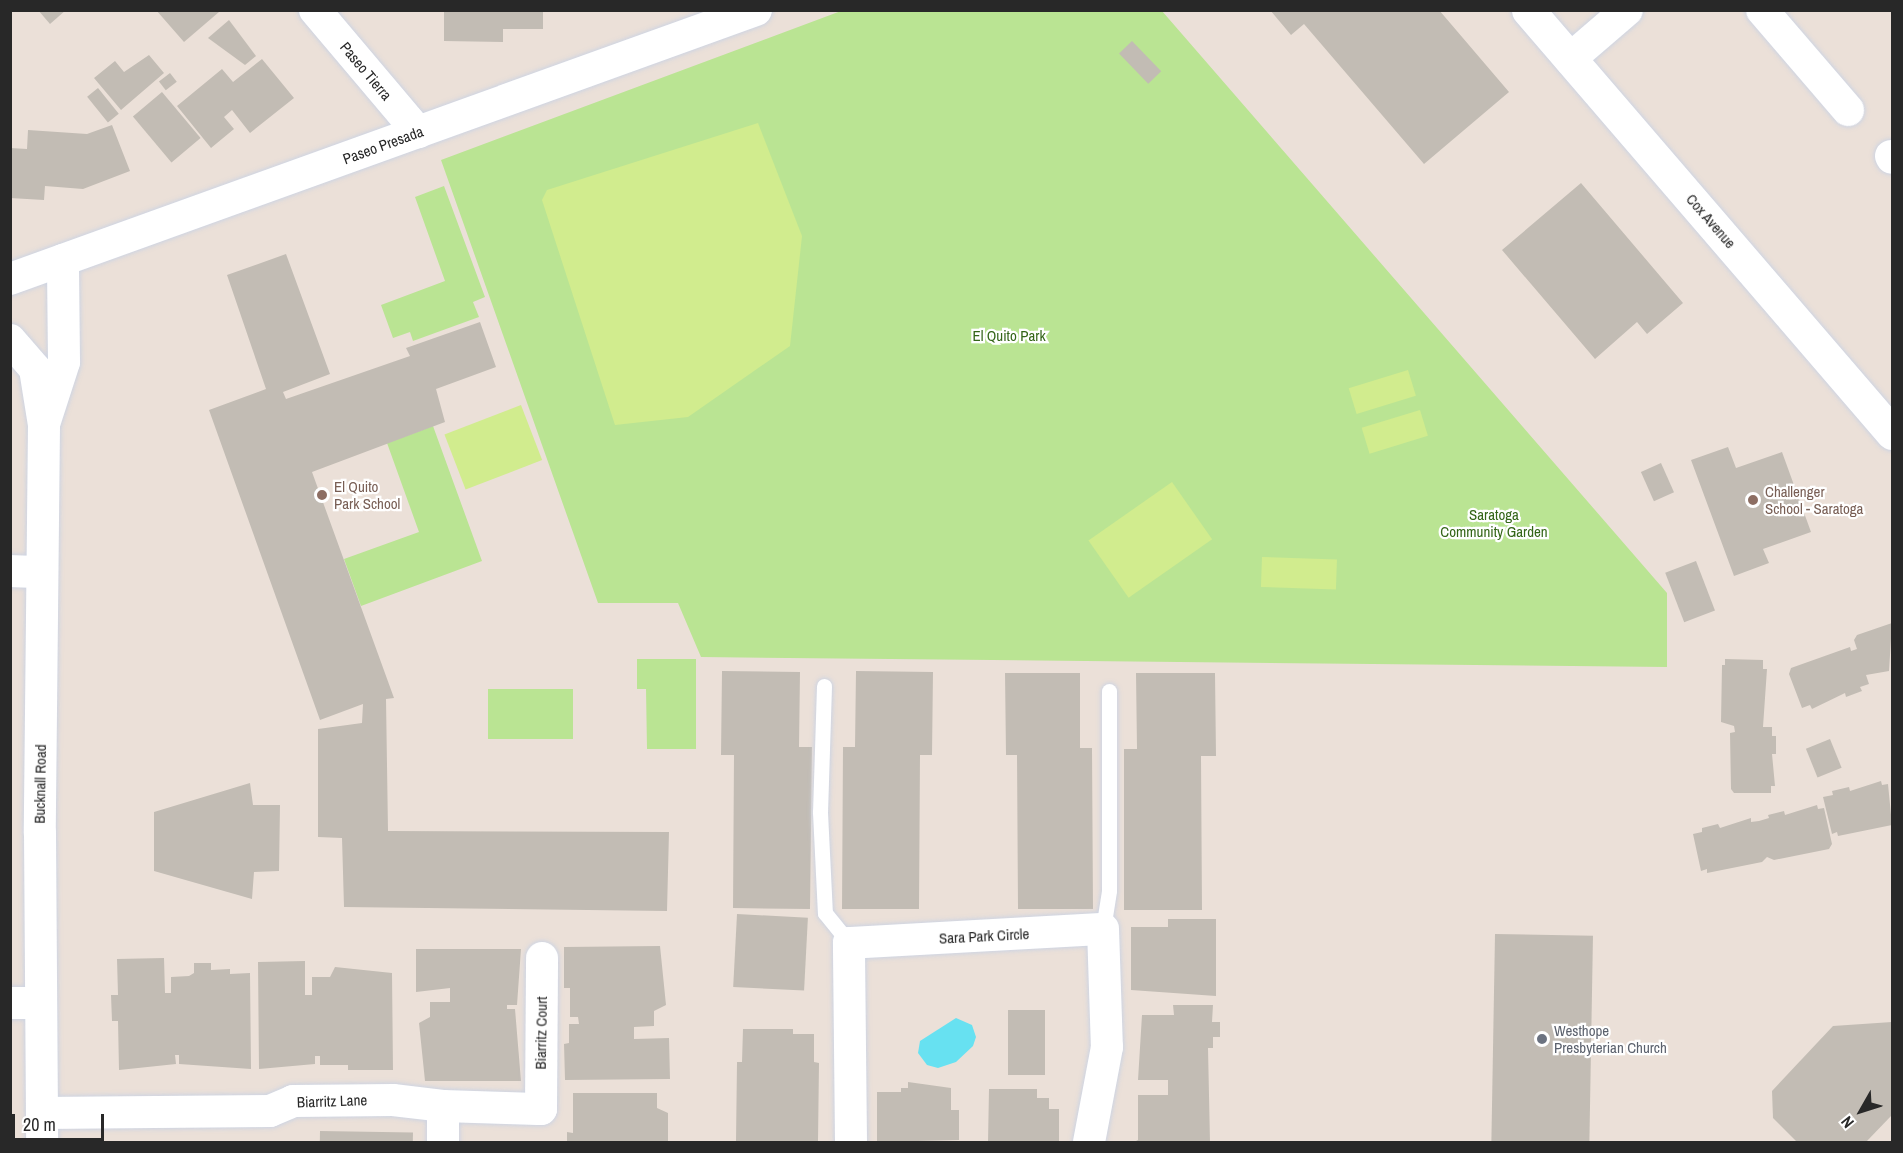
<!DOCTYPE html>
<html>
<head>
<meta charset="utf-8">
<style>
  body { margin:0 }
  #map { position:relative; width:1903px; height:1153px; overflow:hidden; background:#ebe0d8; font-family:"Archivo Narrow",sans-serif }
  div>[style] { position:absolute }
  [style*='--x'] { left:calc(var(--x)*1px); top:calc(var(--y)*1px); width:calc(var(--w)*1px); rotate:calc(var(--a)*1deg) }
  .green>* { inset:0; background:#bae493; transform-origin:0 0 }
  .pitch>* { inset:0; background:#d1ec8e; transform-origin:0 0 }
  .water>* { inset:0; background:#67e1f1 }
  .building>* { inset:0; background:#c2bcb4; transform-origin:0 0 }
  .roads { filter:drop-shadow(0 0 2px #ced4e2) drop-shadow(0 0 2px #ced4e2) }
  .service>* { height:15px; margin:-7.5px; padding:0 7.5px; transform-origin:7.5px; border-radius:7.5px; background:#fff }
  .minor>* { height:32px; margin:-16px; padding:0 16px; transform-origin:16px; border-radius:16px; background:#fff }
  .tertiary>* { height:33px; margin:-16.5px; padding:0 16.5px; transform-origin:16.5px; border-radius:16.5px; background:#fff }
  .dots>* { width:16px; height:16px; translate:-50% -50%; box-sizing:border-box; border:3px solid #fff; border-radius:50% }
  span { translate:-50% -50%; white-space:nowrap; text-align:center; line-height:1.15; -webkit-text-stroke:4.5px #fff; paint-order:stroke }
  .street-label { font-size:15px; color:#282828 }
  .park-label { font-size:15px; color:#336517 }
  .education-label { font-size:15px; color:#785e54 }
  .left { translate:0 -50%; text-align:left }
  .worship-label { font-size:15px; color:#5b616d }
  .frame { position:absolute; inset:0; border:12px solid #282828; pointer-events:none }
  .north { position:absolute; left:1831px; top:1081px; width:60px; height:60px; -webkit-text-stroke:4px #fff; paint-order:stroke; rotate:231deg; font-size:16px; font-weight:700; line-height:24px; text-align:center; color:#282828 }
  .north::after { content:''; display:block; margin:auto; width:21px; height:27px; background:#282828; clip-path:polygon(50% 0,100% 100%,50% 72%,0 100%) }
  .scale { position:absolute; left:12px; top:1114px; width:92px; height:27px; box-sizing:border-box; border:3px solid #282828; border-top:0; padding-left:8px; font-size:18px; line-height:21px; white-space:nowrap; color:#282828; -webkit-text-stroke:4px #fff; paint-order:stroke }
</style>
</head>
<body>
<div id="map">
  <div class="green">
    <div style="clip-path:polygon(841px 11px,1162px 11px,1667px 593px,1667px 667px,701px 657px,678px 603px,598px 603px,441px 160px)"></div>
    <div style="clip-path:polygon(444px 186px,485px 297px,473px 302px,479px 317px,413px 341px,410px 332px,393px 338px,381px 305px,445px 281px,415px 197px)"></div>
    <div style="clip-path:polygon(433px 426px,482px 561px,361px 606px,344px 559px,419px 532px,387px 443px)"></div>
    <div style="clip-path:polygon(637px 659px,696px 659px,696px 749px,647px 749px,646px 689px,637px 689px)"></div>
    <div style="left:488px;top:689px;width:85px;height:50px"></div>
  </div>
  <div class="pitch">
    <div style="clip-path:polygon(758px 123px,802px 236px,790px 346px,688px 417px,615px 425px,542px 200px,547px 190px)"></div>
    <div style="left:1408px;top:370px;width:27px;height:62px;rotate:73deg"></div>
    <div style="left:521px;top:405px;width:59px;height:82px;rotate:69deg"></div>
    <div style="left:1420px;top:410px;width:27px;height:61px;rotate:73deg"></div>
    <div style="left:1172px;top:482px;width:70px;height:102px;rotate:55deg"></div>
    <div style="left:1262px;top:557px;width:75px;height:30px;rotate:2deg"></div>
  </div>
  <div class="water">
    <div style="clip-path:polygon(956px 1018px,972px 1025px,976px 1037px,973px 1046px,956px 1062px,938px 1068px,927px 1065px,918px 1053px,920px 1041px)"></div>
  </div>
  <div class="building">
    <div style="clip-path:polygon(38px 10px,66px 10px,50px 24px)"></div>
    <div style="clip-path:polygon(156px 10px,217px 10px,219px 12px,184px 42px)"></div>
    <div style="clip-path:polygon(444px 10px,543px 10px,543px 29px,503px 29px,503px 42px,444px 41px)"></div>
    <div style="clip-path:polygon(1270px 10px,1439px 10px,1509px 92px,1424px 164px,1304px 24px,1291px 35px)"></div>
    <div style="clip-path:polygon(229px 20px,256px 56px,245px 65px,208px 38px)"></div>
    <div style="left:1132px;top:41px;width:42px;height:18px;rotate:46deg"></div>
    <div style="clip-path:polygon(149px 55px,164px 73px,121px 110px,94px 78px,115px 61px,124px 72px)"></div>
    <div style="clip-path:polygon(262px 59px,294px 98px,250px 133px,232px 110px,224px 117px,234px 129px,211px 148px,177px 106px,222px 69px,233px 82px)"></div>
    <div style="left:170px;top:73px;width:11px;height:14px;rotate:52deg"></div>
    <div style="left:98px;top:88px;width:33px;height:14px;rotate:51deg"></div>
    <div style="left:162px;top:92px;width:60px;height:38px;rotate:50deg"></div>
    <div style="clip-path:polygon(112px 125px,130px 171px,83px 189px,45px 186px,44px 200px,10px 198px,10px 148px,27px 149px,28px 130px,87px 134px)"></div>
    <div style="clip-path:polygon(1581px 183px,1683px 303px,1647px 334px,1637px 322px,1595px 359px,1502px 250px)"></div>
    <div style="clip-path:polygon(286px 254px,330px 374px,283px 392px,286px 399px,410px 356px,406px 348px,480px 322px,496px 367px,436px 389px,445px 422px,312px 472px,394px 698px,386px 699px,388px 831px,669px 832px,667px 911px,344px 907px,342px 838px,318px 837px,318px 729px,362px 723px,363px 704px,320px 720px,209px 410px,266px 389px,227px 275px)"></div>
    <div style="clip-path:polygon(1728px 447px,1736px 468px,1782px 452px,1811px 532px,1763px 549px,1769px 563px,1734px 576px,1691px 460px)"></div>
    <div style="left:1661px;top:463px;width:32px;height:22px;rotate:66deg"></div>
    <div style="left:1696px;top:561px;width:53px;height:33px;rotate:69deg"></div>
    <div style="clip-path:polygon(1892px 623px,1889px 671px,1866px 675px,1869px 684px,1860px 687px,1862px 691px,1846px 697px,1845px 693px,1812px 709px,1810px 705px,1802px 708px,1789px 674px,1791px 668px,1850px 647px,1851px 651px,1857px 649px,1854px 640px,1857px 635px)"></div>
    <div style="clip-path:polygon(1725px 659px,1763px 660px,1763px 669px,1767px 669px,1763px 727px,1772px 727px,1772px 736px,1776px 736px,1776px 754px,1772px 754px,1775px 786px,1771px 786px,1771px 793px,1734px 793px,1731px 789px,1730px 733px,1735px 732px,1734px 726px,1721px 722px,1722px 665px,1725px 665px)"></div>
    <div style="clip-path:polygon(722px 671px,800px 672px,799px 747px,812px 747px,810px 909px,733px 908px,734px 755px,721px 755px)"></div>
    <div style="clip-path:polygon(856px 671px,933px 672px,932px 755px,920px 755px,919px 909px,842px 909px,843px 747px,855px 747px)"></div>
    <div style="clip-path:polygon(1005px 673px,1080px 673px,1080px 748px,1092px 748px,1093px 909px,1018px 909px,1017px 755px,1006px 755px)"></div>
    <div style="clip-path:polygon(1136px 673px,1215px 673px,1216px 756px,1201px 756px,1202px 910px,1124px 910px,1124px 749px,1137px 749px)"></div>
    <div style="left:1830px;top:739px;width:31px;height:26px;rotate:68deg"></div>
    <div style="clip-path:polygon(1881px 781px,1882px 785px,1888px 784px,1892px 825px,1838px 836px,1837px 832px,1832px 834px,1823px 797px,1833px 795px,1832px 791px,1849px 787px,1850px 791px)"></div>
    <div style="clip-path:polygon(250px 783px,253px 805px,280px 805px,279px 871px,254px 872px,252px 899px,154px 871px,154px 812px)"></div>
    <div style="clip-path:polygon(1817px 805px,1818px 809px,1824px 808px,1832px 844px,1829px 849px,1774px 860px,1767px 857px,1762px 862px,1707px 873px,1707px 869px,1701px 871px,1693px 834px,1702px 832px,1702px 828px,1718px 824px,1720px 828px,1751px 818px,1751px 822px,1759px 821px,1769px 818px,1768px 815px,1784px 811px,1785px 815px)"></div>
    <div style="left:737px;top:914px;width:71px;height:73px;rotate:3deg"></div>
    <div style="clip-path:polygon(1168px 919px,1216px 919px,1216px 996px,1131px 990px,1131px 927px,1168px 927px)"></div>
    <div style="left:1495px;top:934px;width:98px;height:208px;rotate:1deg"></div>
    <div style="clip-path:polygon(660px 946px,666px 1005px,654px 1011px,654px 1026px,634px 1027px,634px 1039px,669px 1038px,670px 1079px,565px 1080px,564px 1044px,569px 1043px,569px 1024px,579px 1024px,578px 1017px,570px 1017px,570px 988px,564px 988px,564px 947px)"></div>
    <div style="clip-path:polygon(416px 949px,521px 949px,517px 1005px,507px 1005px,507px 1009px,515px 1009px,521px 1081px,425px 1081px,419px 1023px,430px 1017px,430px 1002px,450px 1002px,450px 988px,416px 992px)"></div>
    <div style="clip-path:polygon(164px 958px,165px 993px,171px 993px,171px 977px,189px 976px,194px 973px,194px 963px,211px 963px,211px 970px,230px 969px,230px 974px,250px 973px,251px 1069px,179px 1064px,179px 1055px,175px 1055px,176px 1064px,119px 1070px,118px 1021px,112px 1021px,111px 995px,118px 995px,117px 959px)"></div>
    <div style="clip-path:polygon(305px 961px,305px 995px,312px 995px,312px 977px,330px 977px,335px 967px,392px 973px,393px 1070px,348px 1070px,348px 1065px,320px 1065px,320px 1056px,315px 1056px,315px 1064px,259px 1069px,258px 962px)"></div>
    <div style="clip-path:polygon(1173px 1005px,1213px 1005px,1212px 1022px,1220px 1022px,1220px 1037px,1213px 1037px,1213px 1048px,1208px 1048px,1210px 1142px,1134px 1142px,1138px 1140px,1138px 1095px,1168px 1095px,1168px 1080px,1138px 1080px,1142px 1015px,1174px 1015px)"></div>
    <div style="left:1008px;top:1010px;width:37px;height:65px"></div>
    <div style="clip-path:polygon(1892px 1022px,1892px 1115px,1866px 1142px,1797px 1142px,1773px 1118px,1772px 1091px,1833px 1026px)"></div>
    <div style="clip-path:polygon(743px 1029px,793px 1029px,793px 1034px,814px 1034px,814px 1062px,819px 1063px,818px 1141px,736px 1141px,737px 1062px,742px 1062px)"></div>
    <div style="clip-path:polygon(908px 1082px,951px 1088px,951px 1110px,959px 1110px,959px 1140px,877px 1142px,877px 1092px,901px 1092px,901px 1088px,908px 1088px)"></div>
    <div style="clip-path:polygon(989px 1089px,1037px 1089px,1037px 1098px,1049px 1098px,1049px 1109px,1059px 1109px,1059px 1142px,988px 1142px)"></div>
    <div style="clip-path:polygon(573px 1093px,657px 1093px,657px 1108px,668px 1113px,668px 1142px,567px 1142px,567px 1132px,573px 1133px)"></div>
    <div style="left:320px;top:1131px;width:93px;height:11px;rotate:1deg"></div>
  </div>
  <div class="roads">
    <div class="service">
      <div style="--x:824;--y:686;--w:126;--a:91.8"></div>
      <div style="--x:820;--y:812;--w:101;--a:87.2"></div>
      <div style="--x:825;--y:913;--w:38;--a:51"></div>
      <div style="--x:1103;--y:929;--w:39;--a:-81"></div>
      <div style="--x:1109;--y:890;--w:199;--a:-90"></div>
    </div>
    <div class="minor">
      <div style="--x:315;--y:10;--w:160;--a:49.8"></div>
      <div style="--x:1762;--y:10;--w:132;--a:49.3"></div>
      <div style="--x:1570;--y:59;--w:75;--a:-40.7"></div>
      <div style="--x:1891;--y:156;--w:2;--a:63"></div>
      <div style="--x:10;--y:279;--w:793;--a:-19.83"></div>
      <div style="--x:10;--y:340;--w:38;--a:49"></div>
      <div style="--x:35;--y:369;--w:57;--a:80.9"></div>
      <div style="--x:44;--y:425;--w:408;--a:90.6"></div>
      <div style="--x:40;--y:833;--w:309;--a:89.6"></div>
      <div style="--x:45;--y:421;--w:62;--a:-72.1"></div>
      <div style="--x:64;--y:362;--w:102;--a:-90.6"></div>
      <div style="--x:10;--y:571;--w:32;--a:2"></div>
      <div style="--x:10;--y:1003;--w:31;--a:0"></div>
      <div style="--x:443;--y:1106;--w:36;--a:90"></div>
      <div style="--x:42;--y:1113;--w:228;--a:-0.5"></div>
      <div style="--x:270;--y:1111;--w:25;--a:-23"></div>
      <div style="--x:293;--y:1101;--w:100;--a:-0.6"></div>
      <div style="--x:393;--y:1100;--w:50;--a:6.8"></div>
      <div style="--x:443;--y:1106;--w:98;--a:1.8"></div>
      <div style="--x:541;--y:1109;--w:151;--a:-89.6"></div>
      <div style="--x:851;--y:1142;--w:199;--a:-90.6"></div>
      <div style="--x:849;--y:943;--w:254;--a:-3.2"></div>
      <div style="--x:1103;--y:929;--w:118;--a:88.1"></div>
      <div style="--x:1107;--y:1047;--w:97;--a:100.7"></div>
    </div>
    <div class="tertiary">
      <div style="--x:1528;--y:10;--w:558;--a:49.29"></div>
    </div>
  </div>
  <div class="dots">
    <div style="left:322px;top:495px;background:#8d6e63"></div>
    <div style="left:1753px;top:500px;background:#8d6e63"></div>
    <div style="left:1542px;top:1039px;background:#6b7280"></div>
  </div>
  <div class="street-label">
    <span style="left:366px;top:71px;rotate:50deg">Paseo Tierra</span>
    <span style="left:383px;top:145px;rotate:-20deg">Paseo Presada</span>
    <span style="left:1711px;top:221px;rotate:49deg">Cox Avenue</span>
    <span style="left:40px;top:784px;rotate:-89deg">Bucknall Road</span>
    <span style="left:984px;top:936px;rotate:-3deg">Sara Park Circle</span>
    <span style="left:541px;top:1033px;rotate:-89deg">Biarritz Court</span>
    <span style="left:332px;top:1101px;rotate:-2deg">Biarritz Lane</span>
  </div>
  <div class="park-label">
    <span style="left:1009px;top:336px">El Quito Park</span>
    <span style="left:1494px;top:523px">Saratoga<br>Community Garden</span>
  </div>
  <div class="education-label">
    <span class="left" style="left:334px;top:495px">El Quito<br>Park School</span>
    <span class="left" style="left:1765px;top:500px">Challenger<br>School - Saratoga</span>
  </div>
  <div class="worship-label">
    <span class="left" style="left:1554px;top:1039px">Westhope<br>Presbyterian Church</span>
  </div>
  <div class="frame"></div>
  <div class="north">N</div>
  <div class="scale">20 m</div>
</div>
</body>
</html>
